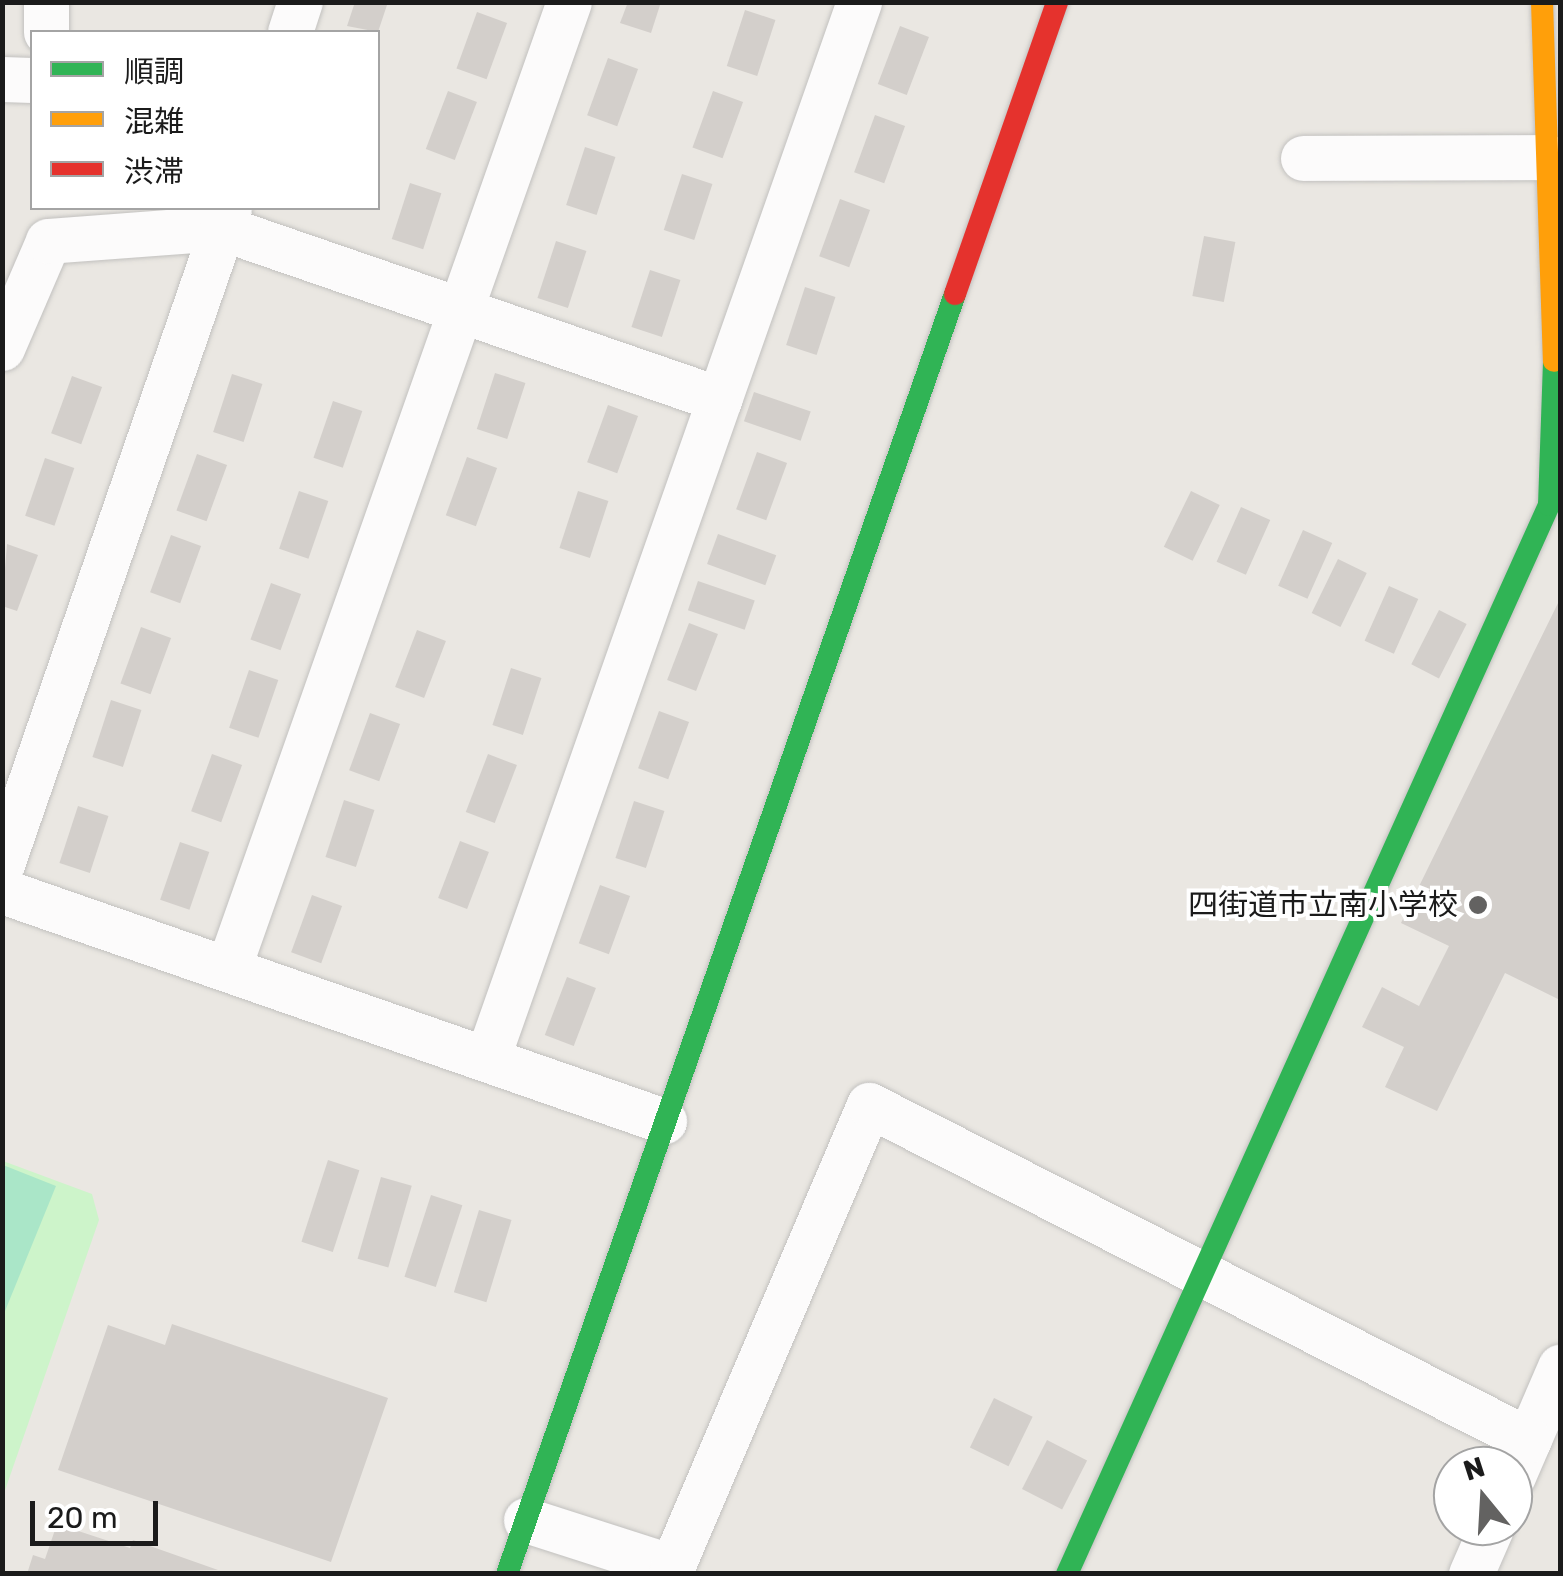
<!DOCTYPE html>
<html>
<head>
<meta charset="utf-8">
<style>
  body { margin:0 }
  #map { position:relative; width:1563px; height:1576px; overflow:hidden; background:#eae7e2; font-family:Rubik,"Noto Sans JP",sans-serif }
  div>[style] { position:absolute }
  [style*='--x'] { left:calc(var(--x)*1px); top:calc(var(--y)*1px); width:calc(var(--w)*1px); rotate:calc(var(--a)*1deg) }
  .park>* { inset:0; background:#cdf4ca }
  .pitch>* { inset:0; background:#aae6c8 }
  .building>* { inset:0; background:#d3cfcb; transform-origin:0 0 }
  .roads { filter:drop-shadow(0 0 2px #c2c1bf) drop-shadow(0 0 2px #c2c1bf) }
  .street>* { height:45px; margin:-22.5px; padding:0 22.5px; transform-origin:22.5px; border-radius:22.5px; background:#fcfbfb }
  .fast>* { height:22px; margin:-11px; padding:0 11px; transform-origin:11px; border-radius:11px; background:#30b455 }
  .slow>* { height:22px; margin:-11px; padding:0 11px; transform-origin:11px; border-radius:11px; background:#ff9f0a }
  .jam>* { height:22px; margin:-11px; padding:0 11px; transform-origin:11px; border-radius:11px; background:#e5322d }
  .dots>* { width:28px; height:28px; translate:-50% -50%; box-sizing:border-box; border:5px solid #fff; border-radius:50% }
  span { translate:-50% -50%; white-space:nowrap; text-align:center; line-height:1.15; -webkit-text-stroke:8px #fff; paint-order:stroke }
  .poi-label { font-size:30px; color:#1b1b1b }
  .right { translate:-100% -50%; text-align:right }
  .frame { position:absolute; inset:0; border:5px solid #1b1b1b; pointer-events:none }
  .legend { position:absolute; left:30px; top:30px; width:350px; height:180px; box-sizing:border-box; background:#fff; border:2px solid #a4a4a4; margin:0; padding:12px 18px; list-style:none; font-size:30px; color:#1b1b1b }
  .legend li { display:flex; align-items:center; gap:20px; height:50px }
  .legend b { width:50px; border:2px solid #a4a4a4 }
  .north { position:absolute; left:1433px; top:1446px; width:100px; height:100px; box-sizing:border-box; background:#fff; border:2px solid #a4a4a4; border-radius:50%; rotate:342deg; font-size:28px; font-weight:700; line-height:40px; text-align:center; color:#1b1b1b }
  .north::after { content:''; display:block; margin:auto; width:35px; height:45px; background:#636261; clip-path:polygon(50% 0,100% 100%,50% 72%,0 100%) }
  .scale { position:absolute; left:30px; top:1501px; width:128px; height:45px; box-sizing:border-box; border:5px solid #1b1b1b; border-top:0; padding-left:12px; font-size:30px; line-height:35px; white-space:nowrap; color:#1b1b1b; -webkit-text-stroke:8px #fff; paint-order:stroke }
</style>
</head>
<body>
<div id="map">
  <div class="park">
    <div style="clip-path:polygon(3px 1161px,92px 1194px,99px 1220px,3px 1496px)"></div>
  </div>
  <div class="pitch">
    <div style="clip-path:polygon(3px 1165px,56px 1186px,3px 1316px)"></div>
  </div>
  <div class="building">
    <div style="clip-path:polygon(355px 2px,388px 2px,378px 32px,347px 26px)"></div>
    <div style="clip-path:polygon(628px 2px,661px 2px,651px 33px,620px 23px)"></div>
    <div style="left:745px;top:10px;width:32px;height:59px;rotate:18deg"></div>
    <div style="left:477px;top:12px;width:32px;height:60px;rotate:20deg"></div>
    <div style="left:900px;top:26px;width:31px;height:62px;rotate:21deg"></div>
    <div style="left:608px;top:58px;width:32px;height:61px;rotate:20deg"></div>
    <div style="left:448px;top:91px;width:31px;height:62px;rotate:21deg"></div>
    <div style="left:713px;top:91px;width:32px;height:60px;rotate:20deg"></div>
    <div style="left:875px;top:115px;width:32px;height:61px;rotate:20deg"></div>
    <div style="left:585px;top:147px;width:32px;height:61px;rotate:18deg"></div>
    <div style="left:682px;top:174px;width:32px;height:59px;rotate:18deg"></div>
    <div style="left:410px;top:183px;width:33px;height:59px;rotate:18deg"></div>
    <div style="left:840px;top:199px;width:32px;height:61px;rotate:20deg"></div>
    <div style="left:1204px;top:236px;width:32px;height:61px;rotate:11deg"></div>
    <div style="left:556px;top:241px;width:32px;height:60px;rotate:18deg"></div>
    <div style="left:650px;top:270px;width:32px;height:60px;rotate:18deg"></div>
    <div style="left:805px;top:287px;width:32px;height:61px;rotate:18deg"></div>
    <div style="left:495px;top:373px;width:32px;height:59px;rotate:18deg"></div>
    <div style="left:232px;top:374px;width:32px;height:61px;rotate:18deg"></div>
    <div style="left:72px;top:376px;width:32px;height:61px;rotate:20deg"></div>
    <div style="left:754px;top:392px;width:60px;height:31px;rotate:19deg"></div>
    <div style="left:333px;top:401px;width:31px;height:60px;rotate:19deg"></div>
    <div style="left:608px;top:405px;width:32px;height:61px;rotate:20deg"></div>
    <div style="left:757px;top:452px;width:32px;height:61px;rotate:20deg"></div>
    <div style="left:197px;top:454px;width:32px;height:60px;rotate:20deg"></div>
    <div style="left:467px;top:457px;width:32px;height:62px;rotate:20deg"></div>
    <div style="left:45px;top:458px;width:31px;height:61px;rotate:19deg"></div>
    <div style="left:299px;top:491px;width:31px;height:61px;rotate:19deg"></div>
    <div style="left:578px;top:491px;width:32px;height:60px;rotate:18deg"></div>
    <div style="left:1191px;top:491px;width:32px;height:62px;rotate:26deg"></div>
    <div style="left:1241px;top:507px;width:32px;height:60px;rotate:24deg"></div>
    <div style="left:1303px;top:530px;width:32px;height:61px;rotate:24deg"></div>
    <div style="left:718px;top:534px;width:62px;height:32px;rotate:20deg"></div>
    <div style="left:171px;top:535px;width:32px;height:61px;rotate:20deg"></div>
    <div style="clip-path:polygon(7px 544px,38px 555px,17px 611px,2px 606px)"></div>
    <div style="left:1338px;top:559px;width:32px;height:60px;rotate:26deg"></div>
    <div style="left:698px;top:581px;width:60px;height:31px;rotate:19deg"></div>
    <div style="left:271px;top:583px;width:32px;height:60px;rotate:20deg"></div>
    <div style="left:1389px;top:586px;width:32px;height:60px;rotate:24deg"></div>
    <div style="clip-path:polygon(1560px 599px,1560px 1000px,1505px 973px,1437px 1111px,1385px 1087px,1404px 1047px,1362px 1027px,1382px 987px,1419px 1006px,1449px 946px,1401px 923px)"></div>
    <div style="left:1439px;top:610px;width:31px;height:61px;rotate:27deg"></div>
    <div style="left:689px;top:623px;width:31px;height:61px;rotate:21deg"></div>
    <div style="left:141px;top:627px;width:32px;height:60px;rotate:20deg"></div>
    <div style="left:417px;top:630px;width:31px;height:61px;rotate:21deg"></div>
    <div style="left:511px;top:668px;width:32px;height:60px;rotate:18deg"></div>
    <div style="left:249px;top:670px;width:31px;height:61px;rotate:19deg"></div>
    <div style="left:111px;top:700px;width:32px;height:60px;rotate:18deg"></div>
    <div style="left:659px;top:711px;width:32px;height:61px;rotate:20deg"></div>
    <div style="left:370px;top:713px;width:32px;height:61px;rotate:20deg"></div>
    <div style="left:212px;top:754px;width:32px;height:61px;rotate:20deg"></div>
    <div style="left:488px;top:754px;width:31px;height:62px;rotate:21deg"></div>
    <div style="left:344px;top:800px;width:32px;height:60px;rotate:18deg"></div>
    <div style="left:634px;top:801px;width:32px;height:60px;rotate:18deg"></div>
    <div style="left:78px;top:806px;width:32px;height:60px;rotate:18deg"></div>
    <div style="left:460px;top:841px;width:31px;height:61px;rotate:21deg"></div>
    <div style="left:180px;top:842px;width:31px;height:61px;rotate:19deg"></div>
    <div style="left:600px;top:885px;width:32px;height:62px;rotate:20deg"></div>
    <div style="left:312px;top:895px;width:32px;height:61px;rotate:20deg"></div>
    <div style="left:567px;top:977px;width:31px;height:62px;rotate:21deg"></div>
    <div style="left:328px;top:1160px;width:33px;height:86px;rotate:18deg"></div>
    <div style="left:381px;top:1177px;width:32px;height:85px;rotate:16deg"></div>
    <div style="left:431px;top:1195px;width:33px;height:86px;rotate:18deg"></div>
    <div style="left:479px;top:1210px;width:34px;height:86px;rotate:17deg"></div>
    <div style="clip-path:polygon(172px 1324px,388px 1398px,331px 1562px,58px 1470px,108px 1325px,165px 1345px)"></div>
    <div style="left:994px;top:1398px;width:43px;height:55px;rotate:26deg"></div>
    <div style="left:1047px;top:1440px;width:45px;height:55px;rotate:27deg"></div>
    <div style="clip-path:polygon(57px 1524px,130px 1548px,133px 1540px,218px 1570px,27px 1574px,33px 1555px,45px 1559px)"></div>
  </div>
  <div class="roads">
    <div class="street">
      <div style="--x:46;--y:32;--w:30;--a:-90"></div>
      <div style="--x:290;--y:32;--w:32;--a:-72"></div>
      <div style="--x:2;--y:79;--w:30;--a:2"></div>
      <div style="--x:1303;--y:158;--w:245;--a:-0.2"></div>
      <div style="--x:2;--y:348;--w:116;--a:-66.7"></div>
      <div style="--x:48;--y:241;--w:174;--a:-4.3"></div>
      <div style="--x:222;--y:228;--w:526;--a:18.99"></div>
      <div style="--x:2;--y:864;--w:694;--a:-70.91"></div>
      <div style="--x:2;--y:891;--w:701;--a:19.16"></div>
      <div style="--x:228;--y:969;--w:1025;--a:-70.58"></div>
      <div style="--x:487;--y:1059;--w:1121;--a:-70.61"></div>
      <div style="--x:1513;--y:1476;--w:119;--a:-66.7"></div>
      <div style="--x:526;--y:1520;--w:153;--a:17.8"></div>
      <div style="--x:672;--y:1567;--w:502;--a:-66.91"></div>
      <div style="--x:869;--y:1105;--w:740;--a:26.91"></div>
      <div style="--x:1471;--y:1574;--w:52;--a:-66.4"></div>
    </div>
    <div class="fast">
      <div style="--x:507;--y:1574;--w:1356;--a:-70.71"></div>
      <div style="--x:1067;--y:1574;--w:1173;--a:-65.73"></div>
      <div style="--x:1549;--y:505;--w:144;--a:-88"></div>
    </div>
    <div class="slow">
      <div style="--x:1542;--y:2;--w:359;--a:88.1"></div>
    </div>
    <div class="jam">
      <div style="--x:955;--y:294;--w:309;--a:-70.7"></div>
    </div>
  </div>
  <div class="dots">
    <div style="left:1478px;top:905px;background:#636261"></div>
  </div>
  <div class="poi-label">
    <span class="right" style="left:1458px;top:905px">四街道市立南小学校</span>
  </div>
  <div class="frame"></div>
  <ul class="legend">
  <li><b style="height:12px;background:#30b455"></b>順調</li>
  <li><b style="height:12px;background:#ff9f0a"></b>混雑</li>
  <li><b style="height:12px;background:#e5322d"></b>渋滞</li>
  </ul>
  <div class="north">N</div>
  <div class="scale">20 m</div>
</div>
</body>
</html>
